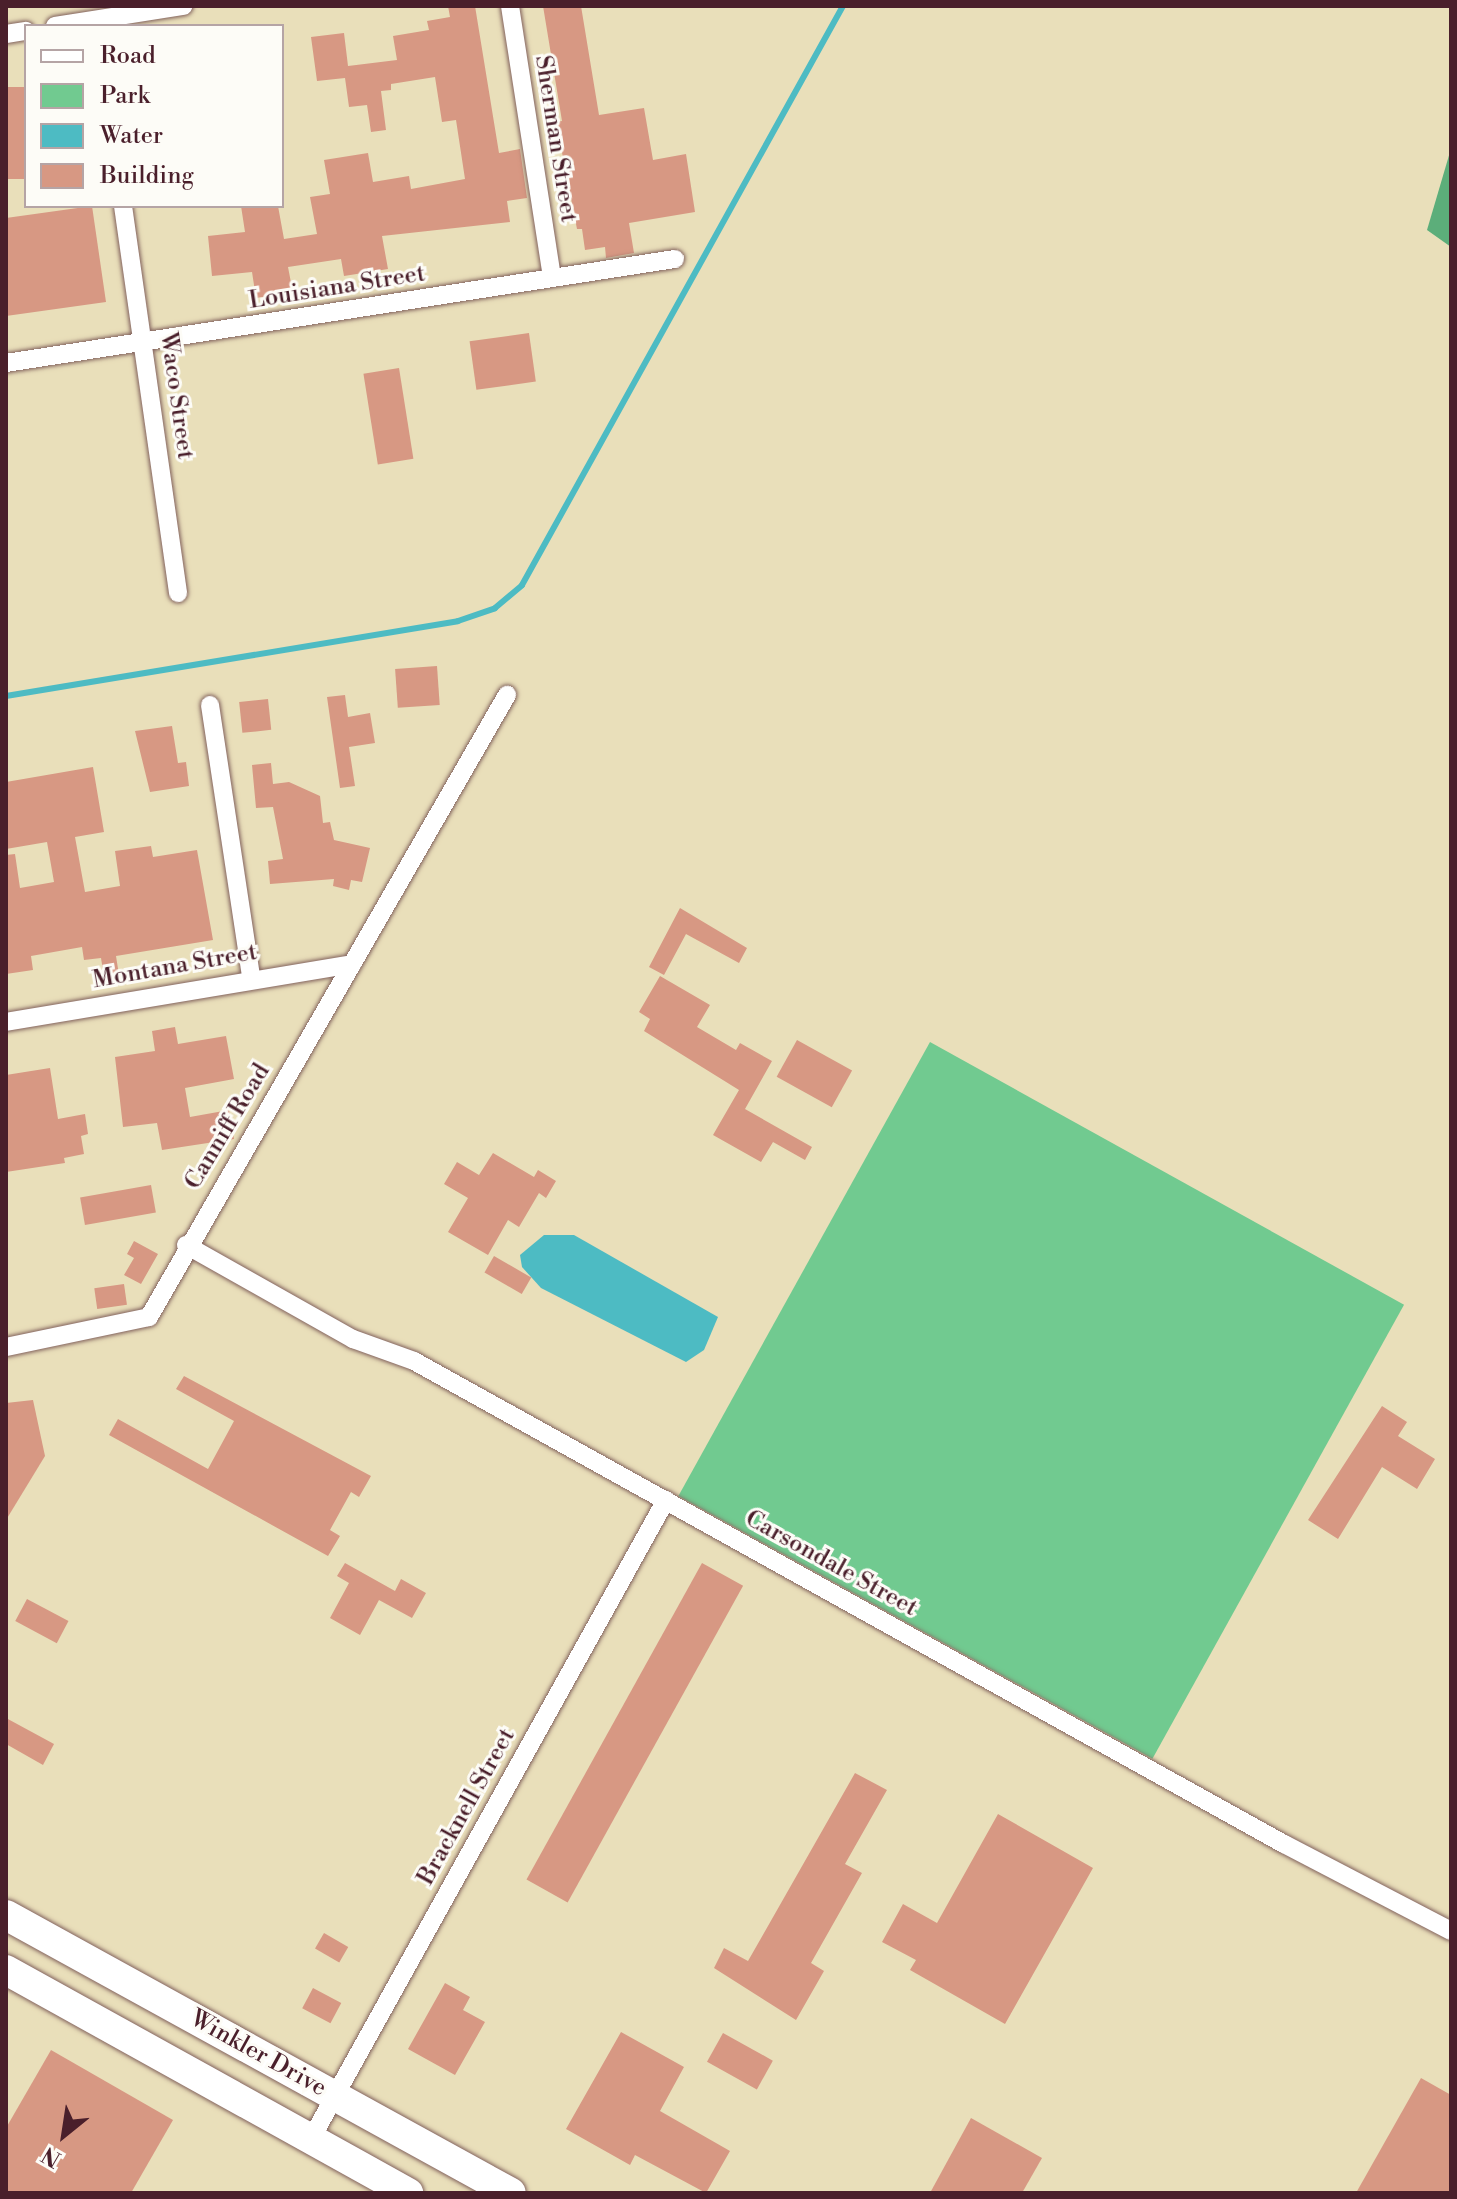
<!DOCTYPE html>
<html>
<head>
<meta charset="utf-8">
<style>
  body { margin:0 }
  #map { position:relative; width:1457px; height:2199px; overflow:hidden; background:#e9dfba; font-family:"Libre Bodoni",serif }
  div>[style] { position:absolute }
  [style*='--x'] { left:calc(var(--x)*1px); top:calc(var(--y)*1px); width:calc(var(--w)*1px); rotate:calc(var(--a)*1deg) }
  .green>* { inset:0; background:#71ca90; transform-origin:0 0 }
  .forest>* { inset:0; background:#5cae7a }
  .water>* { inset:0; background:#4dbbc3 }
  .stream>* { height:6px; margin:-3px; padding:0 3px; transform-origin:3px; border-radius:3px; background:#4dbbc3 }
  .building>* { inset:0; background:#d79883; transform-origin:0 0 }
  .roads { filter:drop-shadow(0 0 2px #82625d) drop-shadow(0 0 2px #82625d) }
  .street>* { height:18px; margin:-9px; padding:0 9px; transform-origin:9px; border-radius:9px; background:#fff }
  .primary>* { height:30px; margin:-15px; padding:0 15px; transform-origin:15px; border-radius:15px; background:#fff }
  span { translate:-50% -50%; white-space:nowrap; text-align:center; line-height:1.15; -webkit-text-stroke:6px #fdfcf7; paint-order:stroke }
  .street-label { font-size:24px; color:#4a1f2b }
  .frame { position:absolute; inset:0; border:8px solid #4a1f2b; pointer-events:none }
  .legend { position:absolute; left:24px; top:24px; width:260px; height:184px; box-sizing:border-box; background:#fdfcf7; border:2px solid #b5a4a5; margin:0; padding:10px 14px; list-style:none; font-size:24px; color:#4a1f2b }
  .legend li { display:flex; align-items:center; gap:16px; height:40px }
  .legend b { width:40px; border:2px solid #b5a4a5 }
  .north { position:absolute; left:24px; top:2095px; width:80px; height:80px; -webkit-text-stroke:6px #fdfcf7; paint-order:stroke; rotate:210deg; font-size:22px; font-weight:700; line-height:32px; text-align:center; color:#4a1f2b }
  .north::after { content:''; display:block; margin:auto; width:28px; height:36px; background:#4a1f2b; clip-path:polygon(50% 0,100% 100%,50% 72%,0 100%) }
</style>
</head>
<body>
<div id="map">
  <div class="green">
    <div style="left:930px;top:1042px;width:542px;height:519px;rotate:29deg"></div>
  </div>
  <div class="forest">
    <div style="clip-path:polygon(1450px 152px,1451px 152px,1451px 247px,1427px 230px)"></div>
  </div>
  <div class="water">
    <div style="clip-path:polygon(544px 1235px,574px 1235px,718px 1317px,704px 1350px,686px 1362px,541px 1288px,522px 1267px,520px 1255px)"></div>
  </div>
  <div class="stream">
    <div style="--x:6;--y:696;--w:458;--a:-9.4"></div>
    <div style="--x:458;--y:621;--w:39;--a:-19"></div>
    <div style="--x:495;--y:608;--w:35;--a:-40"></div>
    <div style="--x:522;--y:585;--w:662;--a:-61"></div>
  </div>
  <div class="building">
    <div style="clip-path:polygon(448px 6px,475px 6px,499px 153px,520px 149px,527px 198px,507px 201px,510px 222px,382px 236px,388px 269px,344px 276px,341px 259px,288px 267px,293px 293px,256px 298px,252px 272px,212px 276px,208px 236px,245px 232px,241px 206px,278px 206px,284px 239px,317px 234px,310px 197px,330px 194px,324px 160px,368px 153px,373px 182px,409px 176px,411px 189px,465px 179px,456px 120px,442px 122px,435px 77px,391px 84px,391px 90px,381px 91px,386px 130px,371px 132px,367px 105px,349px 107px,345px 78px,317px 81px,311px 37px,344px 33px,348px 66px,397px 60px,393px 36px,429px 30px,427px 21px,450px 17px)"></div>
    <div style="clip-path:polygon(543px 6px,581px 6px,599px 115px,644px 108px,653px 160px,686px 154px,695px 212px,629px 223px,634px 253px,606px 258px,605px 247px,585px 250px,582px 229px,577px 229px,556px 122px,562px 121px)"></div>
    <div style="left:26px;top:87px;width:92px;height:20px;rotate:90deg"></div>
    <div style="clip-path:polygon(92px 206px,106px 302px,6px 316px,6px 218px)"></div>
    <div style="left:529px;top:333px;width:49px;height:60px;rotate:82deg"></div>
    <div style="left:399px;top:368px;width:92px;height:36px;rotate:81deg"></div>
    <div style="left:437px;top:666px;width:39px;height:42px;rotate:86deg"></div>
    <div style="clip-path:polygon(345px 695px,348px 717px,370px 713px,375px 743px,349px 747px,355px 786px,340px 788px,327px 697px)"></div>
    <div style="left:268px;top:699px;width:31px;height:29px;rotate:84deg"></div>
    <div style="clip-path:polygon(172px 726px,178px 763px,186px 762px,189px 786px,150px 792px,135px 731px)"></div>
    <div style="clip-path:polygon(271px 763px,273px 784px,289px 782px,320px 796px,323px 823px,330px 822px,334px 840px,370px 848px,362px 882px,351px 880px,349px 890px,333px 886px,334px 879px,270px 884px,268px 861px,283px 859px,273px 807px,256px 808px,252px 765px)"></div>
    <div style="clip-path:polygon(93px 767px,104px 832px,75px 837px,85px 892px,120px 886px,115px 851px,151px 846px,153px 857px,197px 850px,213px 940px,116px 956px,119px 975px,104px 977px,101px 958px,84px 960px,82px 947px,31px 956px,33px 970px,6px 974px,6px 855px,15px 854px,20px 888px,54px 882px,47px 842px,6px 849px,6px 782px)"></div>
    <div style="clip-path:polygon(680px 908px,747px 948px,739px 963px,686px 934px,664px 975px,649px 967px)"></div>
    <div style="clip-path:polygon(660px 976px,710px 1005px,697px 1027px,736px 1050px,740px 1043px,772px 1061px,745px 1109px,812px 1147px,805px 1160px,773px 1142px,761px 1162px,713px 1135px,739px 1090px,644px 1031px,650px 1019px,639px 1012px)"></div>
    <div style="clip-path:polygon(175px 1027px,178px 1044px,226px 1036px,234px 1079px,185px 1088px,190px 1117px,229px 1110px,234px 1139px,162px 1150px,157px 1123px,123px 1127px,115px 1057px,155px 1051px,152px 1031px)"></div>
    <div style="left:797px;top:1040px;width:63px;height:42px;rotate:29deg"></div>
    <div style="clip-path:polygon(50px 1068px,58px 1119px,85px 1114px,88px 1134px,81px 1136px,84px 1154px,64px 1158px,65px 1163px,6px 1172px,6px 1075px)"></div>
    <div style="clip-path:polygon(493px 1153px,534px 1177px,538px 1170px,556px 1181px,546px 1198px,539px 1193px,519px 1227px,508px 1220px,488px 1255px,448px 1232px,468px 1198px,444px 1184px,457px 1162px,479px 1175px)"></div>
    <div style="left:151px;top:1185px;width:28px;height:72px;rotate:80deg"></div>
    <div style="clip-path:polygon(134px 1241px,158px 1254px,141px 1284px,124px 1275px,134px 1258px,127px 1254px)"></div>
    <div style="left:494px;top:1256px;width:43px;height:19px;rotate:30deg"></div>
    <div style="left:124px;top:1284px;width:21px;height:30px;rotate:82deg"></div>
    <div style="clip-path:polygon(184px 1376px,371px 1476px,359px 1497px,351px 1492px,330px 1530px,340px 1536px,328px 1556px,109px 1435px,118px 1419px,208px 1469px,234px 1421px,176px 1389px)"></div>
    <div style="clip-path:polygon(33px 1400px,45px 1456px,6px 1520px,6px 1403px)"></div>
    <div style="clip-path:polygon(1382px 1406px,1407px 1422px,1398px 1436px,1435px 1459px,1417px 1489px,1382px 1467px,1338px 1539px,1308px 1520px)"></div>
    <div style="clip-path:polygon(345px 1563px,395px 1591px,401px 1579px,426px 1593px,412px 1618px,379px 1600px,360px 1635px,330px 1618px,349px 1583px,337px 1576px)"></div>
    <div style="left:702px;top:1563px;width:47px;height:362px;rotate:29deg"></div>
    <div style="left:27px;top:1599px;width:47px;height:25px;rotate:28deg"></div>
    <div style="clip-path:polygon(6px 1718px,54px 1744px,43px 1765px,6px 1744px)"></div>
    <div style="clip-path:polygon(855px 1773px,887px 1790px,845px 1864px,862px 1873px,811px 1963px,824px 1971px,796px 2020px,714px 1968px,724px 1948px,748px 1961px)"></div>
    <div style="clip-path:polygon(998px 1814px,1093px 1868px,1005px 2024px,910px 1970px,916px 1960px,882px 1942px,903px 1904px,937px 1923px)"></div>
    <div style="left:324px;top:1933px;width:28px;height:18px;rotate:30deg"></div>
    <div style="clip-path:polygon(445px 1983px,470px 1997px,463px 2010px,485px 2022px,455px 2075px,408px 2049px)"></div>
    <div style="left:313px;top:1988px;width:32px;height:23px;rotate:28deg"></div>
    <div style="clip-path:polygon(621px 2032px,684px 2067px,660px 2111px,730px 2151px,706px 2193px,635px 2155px,630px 2165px,566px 2129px)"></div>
    <div style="left:723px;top:2033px;width:57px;height:33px;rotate:29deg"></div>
    <div style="clip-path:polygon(51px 2050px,173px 2120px,131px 2193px,6px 2193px,6px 2128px)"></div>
    <div style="clip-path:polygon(1421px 2078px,1451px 2095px,1451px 2193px,1356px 2193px)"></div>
    <div style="clip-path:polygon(971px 2118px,1042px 2158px,1022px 2193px,930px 2193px)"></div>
  </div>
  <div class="roads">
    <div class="street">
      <div style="--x:510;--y:6;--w:275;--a:81.2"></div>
      <div style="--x:55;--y:26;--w:130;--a:-8.9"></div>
      <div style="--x:6;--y:34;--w:20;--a:-9"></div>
      <div style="--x:123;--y:206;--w:391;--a:81.9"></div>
      <div style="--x:6;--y:363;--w:677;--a:-8.84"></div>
      <div style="--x:210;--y:705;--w:275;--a:81.4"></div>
      <div style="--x:6;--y:1022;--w:351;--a:-9.5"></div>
      <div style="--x:186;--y:1245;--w:192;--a:29.4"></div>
      <div style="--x:353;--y:1339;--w:65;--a:19.8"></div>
      <div style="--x:414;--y:1361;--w:995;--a:29.04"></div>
      <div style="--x:1284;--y:1844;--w:188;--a:27.5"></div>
      <div style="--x:6;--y:1347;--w:146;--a:-11.8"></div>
      <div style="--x:149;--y:1317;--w:718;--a:-60.08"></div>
      <div style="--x:311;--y:2139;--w:731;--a:-60.95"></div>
    </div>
    <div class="primary">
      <div style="--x:6;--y:1915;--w:576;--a:28.83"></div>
      <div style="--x:6;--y:1970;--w:460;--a:29"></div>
    </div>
  </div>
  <div class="street-label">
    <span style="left:555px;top:139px;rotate:81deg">Sherman Street</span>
    <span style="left:337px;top:288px;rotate:-9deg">Louisiana Street</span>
    <span style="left:176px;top:396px;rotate:82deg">Waco Street</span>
    <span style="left:175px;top:967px;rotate:-10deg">Montana Street</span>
    <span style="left:228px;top:1127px;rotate:-59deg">Canniff Road</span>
    <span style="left:831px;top:1564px;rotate:29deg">Carsondale Street</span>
    <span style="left:467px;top:1807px;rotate:-61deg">Bracknell Street</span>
    <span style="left:258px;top:2054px;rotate:29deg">Winkler Drive</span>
  </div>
  <div class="frame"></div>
  <ul class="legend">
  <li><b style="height:10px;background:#fff"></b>Road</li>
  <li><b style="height:22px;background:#71ca90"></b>Park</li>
  <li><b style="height:22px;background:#4dbbc3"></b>Water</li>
  <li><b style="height:22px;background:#d79883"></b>Building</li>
  </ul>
  <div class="north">N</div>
</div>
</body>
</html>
